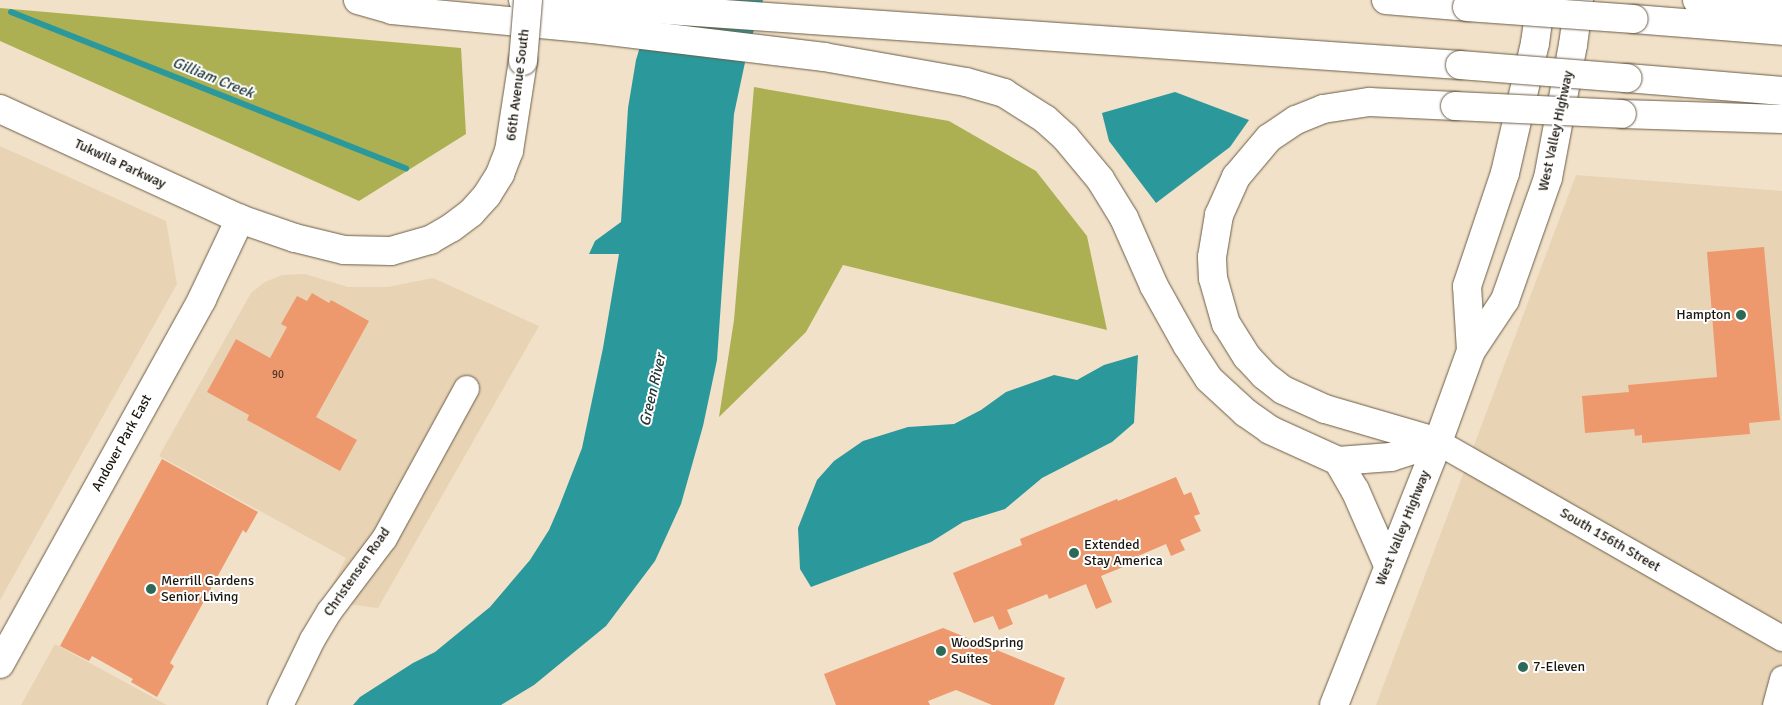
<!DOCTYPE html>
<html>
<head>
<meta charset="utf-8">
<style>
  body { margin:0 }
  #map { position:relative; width:1782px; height:705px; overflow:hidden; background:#f1e1c8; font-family:Signika,sans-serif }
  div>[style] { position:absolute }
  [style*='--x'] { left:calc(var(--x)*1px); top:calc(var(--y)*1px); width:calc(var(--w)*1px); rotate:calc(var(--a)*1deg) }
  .built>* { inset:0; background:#e8d4b5 }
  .forest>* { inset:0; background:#acb052 }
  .water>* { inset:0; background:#2b989b }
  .stream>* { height:6px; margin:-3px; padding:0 3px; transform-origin:3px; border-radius:3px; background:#2b989b }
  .building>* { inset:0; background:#ee986d }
  .roads { filter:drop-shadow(0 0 1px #6b5d48) drop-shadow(0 0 1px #6b5d48) }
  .street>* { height:25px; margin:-12.5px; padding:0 12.5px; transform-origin:12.5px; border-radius:12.5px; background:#fff }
  .secondary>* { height:28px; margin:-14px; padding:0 14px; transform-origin:14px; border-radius:14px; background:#fff }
  .primary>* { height:28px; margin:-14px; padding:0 14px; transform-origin:14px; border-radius:14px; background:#fff }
  .highway>* { height:28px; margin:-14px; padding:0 14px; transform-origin:14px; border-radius:14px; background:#fff }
  .bridges { filter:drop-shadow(0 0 1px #6b5d48) drop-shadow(0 0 1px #6b5d48) }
  .secondary-bridge>* { height:28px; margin:-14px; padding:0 14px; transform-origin:14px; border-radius:14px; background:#fff }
  .highway-bridge>* { height:28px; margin:-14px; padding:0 14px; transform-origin:14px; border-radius:14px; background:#fff }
  .dots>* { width:14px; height:14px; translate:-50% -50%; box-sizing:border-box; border:2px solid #fff; border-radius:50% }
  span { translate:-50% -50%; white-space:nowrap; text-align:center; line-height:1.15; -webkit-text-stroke:4px #fff; paint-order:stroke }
  .number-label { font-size:11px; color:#513826 }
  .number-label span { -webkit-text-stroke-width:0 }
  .street-label { font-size:14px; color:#1d180f }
  .poi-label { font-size:14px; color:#1d180f }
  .right { translate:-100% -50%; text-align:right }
  .left { translate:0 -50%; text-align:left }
  .water-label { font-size:15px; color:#213939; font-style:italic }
</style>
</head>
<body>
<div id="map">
  <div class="built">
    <div style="clip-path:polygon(0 146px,166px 221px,177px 284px,0 600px)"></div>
    <div style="clip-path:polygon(1576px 175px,1782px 191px,1782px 705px,1376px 705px)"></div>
    <div style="clip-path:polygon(305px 274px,348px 287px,387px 287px,433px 278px,539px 326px,378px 608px,324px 601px,346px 558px,159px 456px,251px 293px,265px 282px,282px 275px)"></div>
    <div style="clip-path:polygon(55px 644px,167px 705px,21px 705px)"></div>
  </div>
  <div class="forest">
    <div style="clip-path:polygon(0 8px,461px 48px,466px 134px,359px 201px,0 41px)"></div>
    <div style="clip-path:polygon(754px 87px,949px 121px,1036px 171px,1087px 236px,1107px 330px,843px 265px,806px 332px,719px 417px,734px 320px)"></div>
  </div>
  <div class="water">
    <div style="clip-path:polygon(654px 0,763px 0,747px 53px,734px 114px,717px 360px,703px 426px,681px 504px,655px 561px,606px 626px,534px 685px,501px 705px,353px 705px,360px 697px,413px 663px,435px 652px,490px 607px,530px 560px,549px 530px,559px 507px,582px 448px,603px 348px,619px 254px,589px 254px,595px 241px,621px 222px,628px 108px,636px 60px)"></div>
    <div style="clip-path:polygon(1175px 92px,1249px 120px,1230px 147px,1156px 203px,1109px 141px,1102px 113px)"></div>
    <div style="clip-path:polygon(1138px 355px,1134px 423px,1112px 442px,1042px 478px,1005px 509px,963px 522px,931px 542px,811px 587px,800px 569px,798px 528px,817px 480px,834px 461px,863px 441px,908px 427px,954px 424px,981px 410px,1006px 392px,1054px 375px,1077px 380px,1104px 365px)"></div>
  </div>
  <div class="stream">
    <div style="--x:11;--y:12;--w:425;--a:21.6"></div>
  </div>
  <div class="building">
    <div style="clip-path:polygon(1764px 247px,1780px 420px,1749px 423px,1750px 434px,1642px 443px,1642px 435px,1635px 436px,1634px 429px,1585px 433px,1582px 396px,1629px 392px,1628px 385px,1717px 377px,1707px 252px)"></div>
    <div style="clip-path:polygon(312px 293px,329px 303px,331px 300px,369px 321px,316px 417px,357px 440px,340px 471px,247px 420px,249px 415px,207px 392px,236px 339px,270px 358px,287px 327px,281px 324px,297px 296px,307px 301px)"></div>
    <div style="clip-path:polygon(162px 459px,258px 512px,246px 533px,243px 530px,170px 663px,174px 666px,157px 697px,131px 682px,133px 679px,92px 656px,89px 661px,60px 646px)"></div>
    <div style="clip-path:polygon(1176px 477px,1184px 495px,1191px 492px,1200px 514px,1194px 516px,1201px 531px,1180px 540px,1185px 550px,1171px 556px,1166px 544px,1138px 556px,1140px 560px,1101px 576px,1112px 602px,1096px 609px,1086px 584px,1049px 599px,1047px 594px,1007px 610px,1013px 624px,999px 630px,993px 616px,974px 623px,953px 573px,1022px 545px,1020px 539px,1117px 499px,1118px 501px)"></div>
    <div style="clip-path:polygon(943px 628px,1065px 678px,1054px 705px,992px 705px,956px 690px,928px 701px,930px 705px,836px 705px,824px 674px)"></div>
  </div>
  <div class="roads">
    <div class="street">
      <div style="--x:1438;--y:442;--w:396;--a:29.7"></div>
      <div style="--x:280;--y:705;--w:73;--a:-64.1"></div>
      <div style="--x:312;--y:639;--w:33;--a:-59"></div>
      <div style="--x:329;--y:611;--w:91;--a:-53"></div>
      <div style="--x:384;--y:538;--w:171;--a:-61.3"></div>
      <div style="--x:1775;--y:705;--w:28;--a:-75"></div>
    </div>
    <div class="secondary">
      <div style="--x:0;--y:109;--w:264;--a:24.6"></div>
      <div style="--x:240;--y:219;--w:58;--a:19.1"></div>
      <div style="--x:295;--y:238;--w:50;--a:13.8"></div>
      <div style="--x:344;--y:250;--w:47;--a:1.2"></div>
      <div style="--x:391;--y:251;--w:41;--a:-15.8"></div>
      <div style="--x:430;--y:240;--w:24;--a:-30"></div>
      <div style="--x:451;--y:228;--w:25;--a:-37"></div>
      <div style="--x:471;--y:213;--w:24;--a:-48"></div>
      <div style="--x:487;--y:195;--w:25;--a:-58"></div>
      <div style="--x:500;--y:174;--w:25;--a:-69"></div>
      <div style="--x:509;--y:151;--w:91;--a:-81.2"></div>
      <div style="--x:0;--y:664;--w:417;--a:-61"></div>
      <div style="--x:202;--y:299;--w:89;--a:-64.6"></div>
    </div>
    <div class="primary">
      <div style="--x:1471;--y:351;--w:65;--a:-93.5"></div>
      <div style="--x:1467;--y:286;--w:119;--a:-71.4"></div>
      <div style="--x:1505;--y:173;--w:133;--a:-77"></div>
      <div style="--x:1535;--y:43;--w:43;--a:-82.1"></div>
      <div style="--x:1334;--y:705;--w:283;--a:-68.4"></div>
      <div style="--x:1438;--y:442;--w:97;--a:-70.1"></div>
      <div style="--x:1471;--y:351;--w:61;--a:-56.3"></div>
      <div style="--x:1505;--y:300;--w:129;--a:-70.6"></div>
      <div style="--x:1548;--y:178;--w:135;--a:-79.4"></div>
      <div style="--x:1573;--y:45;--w:45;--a:-82.4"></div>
    </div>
    <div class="highway">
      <div style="--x:358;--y:0;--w:35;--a:16"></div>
      <div style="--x:392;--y:10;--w:202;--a:5.4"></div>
      <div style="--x:593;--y:29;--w:233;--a:6.9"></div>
      <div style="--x:824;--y:57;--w:144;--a:10"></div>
      <div style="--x:966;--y:82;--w:40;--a:16"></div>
      <div style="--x:1004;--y:93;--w:49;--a:32.4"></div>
      <div style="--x:1045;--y:119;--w:27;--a:42"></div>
      <div style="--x:1065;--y:137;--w:55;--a:50.2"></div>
      <div style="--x:1100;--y:179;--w:46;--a:58.4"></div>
      <div style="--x:1124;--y:218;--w:74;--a:66.2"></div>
      <div style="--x:1154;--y:286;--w:68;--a:60.8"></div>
      <div style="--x:1187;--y:345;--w:40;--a:57.1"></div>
      <div style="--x:1209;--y:379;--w:50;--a:42.6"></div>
      <div style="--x:1246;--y:413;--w:29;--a:35"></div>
      <div style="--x:1270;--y:430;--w:75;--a:24.5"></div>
      <div style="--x:1338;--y:461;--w:53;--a:-4.3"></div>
      <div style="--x:1391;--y:457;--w:49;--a:-17.7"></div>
      <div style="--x:523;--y:0;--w:939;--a:3.97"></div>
      <div style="--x:1386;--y:0;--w:81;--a:4.9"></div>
      <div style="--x:1697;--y:0;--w:86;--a:6.7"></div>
      <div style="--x:1634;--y:19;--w:148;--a:4.6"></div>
      <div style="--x:1627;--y:78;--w:156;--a:4.8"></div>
      <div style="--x:1622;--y:114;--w:160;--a:1.8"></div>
      <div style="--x:1438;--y:442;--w:118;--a:-163.7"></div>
      <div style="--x:1325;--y:409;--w:46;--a:-155.7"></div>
      <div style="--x:1283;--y:390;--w:24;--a:-142"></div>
      <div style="--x:1264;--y:375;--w:25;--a:-133"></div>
      <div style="--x:1247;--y:357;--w:39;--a:-122"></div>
      <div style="--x:1226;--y:324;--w:48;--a:-105.8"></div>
      <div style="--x:1213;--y:278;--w:21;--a:-93"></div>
      <div style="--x:1212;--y:257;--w:43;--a:-80.5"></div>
      <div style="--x:1219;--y:215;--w:42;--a:-65.9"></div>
      <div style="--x:1236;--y:177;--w:51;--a:-49.8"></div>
      <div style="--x:1269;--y:138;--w:32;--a:-34"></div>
      <div style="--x:1296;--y:120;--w:29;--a:-22"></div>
      <div style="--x:1323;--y:109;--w:47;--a:-8.7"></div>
      <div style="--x:1369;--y:102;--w:86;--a:2.7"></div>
      <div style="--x:1338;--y:461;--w:34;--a:60"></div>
      <div style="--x:1355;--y:490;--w:82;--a:66.3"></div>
    </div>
  </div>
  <div class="bridges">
    <div class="secondary-bridge">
      <div style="--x:523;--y:61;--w:61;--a:-85.3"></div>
    </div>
    <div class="highway-bridge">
      <div style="--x:1467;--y:7;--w:167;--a:4.1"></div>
      <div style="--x:1460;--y:65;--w:168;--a:4.5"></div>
      <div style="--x:1455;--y:106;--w:167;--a:2.7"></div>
    </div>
  </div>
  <div class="dots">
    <div style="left:1741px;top:315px;background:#2c6a57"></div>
    <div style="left:1074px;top:553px;background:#2c6a57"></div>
    <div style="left:151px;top:589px;background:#2c6a57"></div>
    <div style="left:941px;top:651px;background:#2c6a57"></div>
    <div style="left:1523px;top:667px;background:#2c6a57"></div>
  </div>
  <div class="number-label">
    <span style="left:278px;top:375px">90</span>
  </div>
  <div class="street-label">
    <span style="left:518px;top:85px;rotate:-83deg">66th Avenue South</span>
    <span style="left:1556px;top:131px;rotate:-78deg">West Valley Highway</span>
    <span style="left:120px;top:164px;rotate:25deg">Tukwila Parkway</span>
    <span style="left:122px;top:443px;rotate:-61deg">Andover Park East</span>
    <span style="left:1403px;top:528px;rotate:-68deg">West Valley Highway</span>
    <span style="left:1610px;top:540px;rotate:30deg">South 156th Street</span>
    <span style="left:357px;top:572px;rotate:-55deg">Christensen Road</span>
  </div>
  <div class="poi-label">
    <span class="right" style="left:1731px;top:315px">Hampton</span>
    <span class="left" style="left:1084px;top:553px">Extended<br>Stay America</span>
    <span class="left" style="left:161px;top:589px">Merrill Gardens<br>Senior Living</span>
    <span class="left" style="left:951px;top:651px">WoodSpring<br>Suites</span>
    <span class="left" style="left:1533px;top:667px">7-Eleven</span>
  </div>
  <div class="water-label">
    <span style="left:213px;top:78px;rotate:22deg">Gilliam Creek</span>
    <span style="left:653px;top:390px;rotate:-77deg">Green River</span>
  </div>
</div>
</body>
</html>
